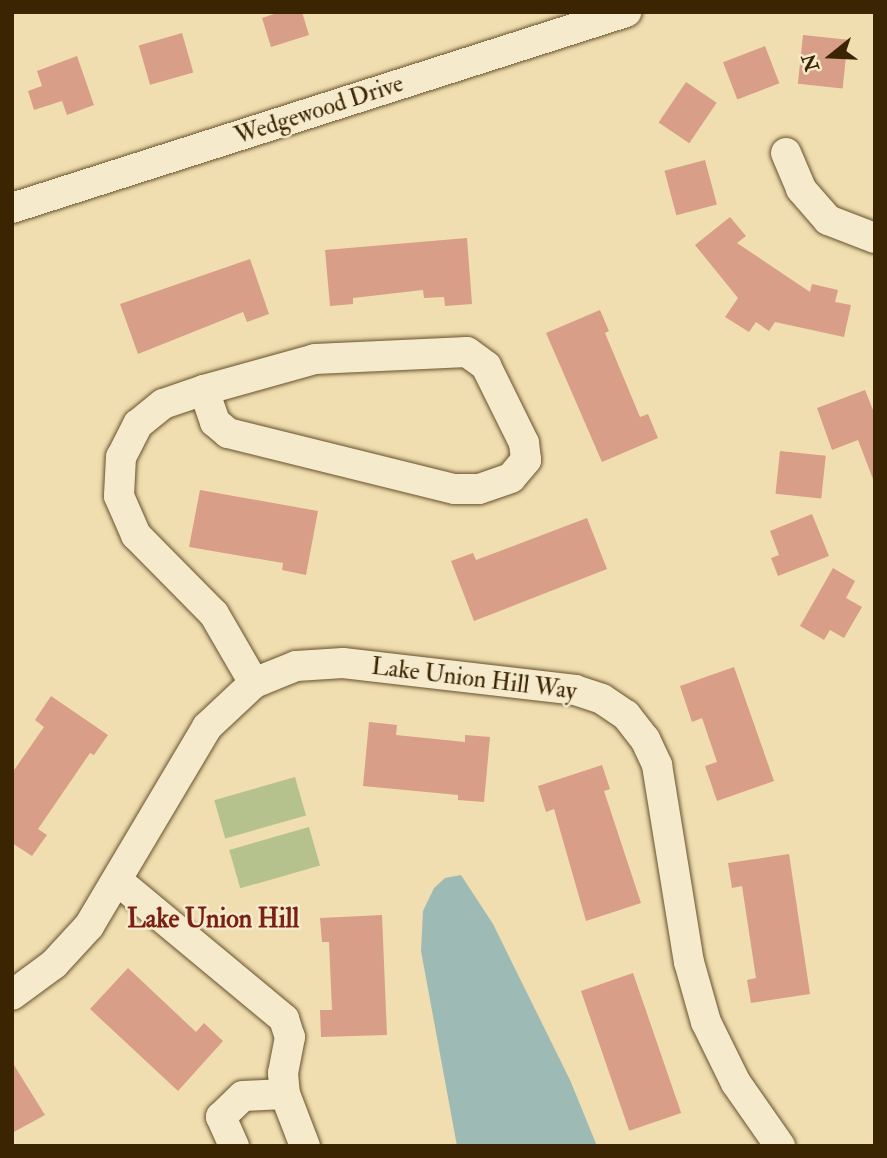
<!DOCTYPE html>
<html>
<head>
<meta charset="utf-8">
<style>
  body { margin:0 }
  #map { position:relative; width:887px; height:1158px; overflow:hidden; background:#f0deb0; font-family:"IM FELL Double Pica",serif }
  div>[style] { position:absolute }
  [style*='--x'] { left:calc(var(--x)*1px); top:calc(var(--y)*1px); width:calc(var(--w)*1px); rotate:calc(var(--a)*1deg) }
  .green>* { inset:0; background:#b6c28d; transform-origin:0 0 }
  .water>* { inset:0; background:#9dbbb4 }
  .building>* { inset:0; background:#d99e87; transform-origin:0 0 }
  .roads { filter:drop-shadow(0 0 2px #68522d) drop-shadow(0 0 2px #68522d) }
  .minor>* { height:30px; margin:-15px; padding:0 15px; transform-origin:15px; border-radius:15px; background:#f5eacc }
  span { translate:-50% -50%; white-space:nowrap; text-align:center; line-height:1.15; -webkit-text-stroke:5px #f5eacc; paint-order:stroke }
  .street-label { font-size:24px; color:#3a2401 }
  .neighbourhood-label { font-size:26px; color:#7a1f14; font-weight:700 }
  .frame { position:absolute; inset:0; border:14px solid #3a2401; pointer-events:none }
  .north { position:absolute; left:796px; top:21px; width:70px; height:70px; -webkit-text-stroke:5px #f5eacc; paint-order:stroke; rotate:252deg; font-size:19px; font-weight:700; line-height:28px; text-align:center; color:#3a2401 }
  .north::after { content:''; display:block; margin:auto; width:24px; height:32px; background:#3a2401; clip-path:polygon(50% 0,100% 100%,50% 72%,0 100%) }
</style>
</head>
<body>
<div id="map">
  <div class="green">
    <div style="left:295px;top:777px;width:40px;height:84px;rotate:74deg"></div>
    <div style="left:309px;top:827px;width:40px;height:83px;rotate:74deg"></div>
  </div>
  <div class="water">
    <div style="clip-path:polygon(461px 875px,493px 924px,570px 1080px,597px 1146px,457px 1146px,421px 951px,423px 911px,434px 888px,445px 878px)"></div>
  </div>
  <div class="building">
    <div style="clip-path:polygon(280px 12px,302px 12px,309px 35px,271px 47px,262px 18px)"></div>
    <div style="left:182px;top:33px;width:41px;height:45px;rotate:74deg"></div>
    <div style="left:803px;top:35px;width:45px;height:49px;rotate:6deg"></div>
    <div style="left:765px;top:46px;width:40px;height:45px;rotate:69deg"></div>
    <div style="clip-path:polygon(77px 56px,94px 105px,67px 115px,62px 101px,34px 110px,28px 91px,42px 86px,37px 71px)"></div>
    <div style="left:686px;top:82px;width:37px;height:49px;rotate:34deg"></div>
    <div style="left:705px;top:160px;width:46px;height:42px;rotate:75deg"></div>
    <div style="clip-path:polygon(730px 217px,746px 236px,737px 243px,810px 292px,812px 284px,838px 290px,835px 302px,851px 305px,844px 337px,775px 322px,769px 331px,756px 322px,749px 332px,725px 317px,738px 298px,695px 245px)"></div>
    <div style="clip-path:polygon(467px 238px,472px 304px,445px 306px,444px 297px,424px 298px,423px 290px,353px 298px,353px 304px,330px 306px,325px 250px)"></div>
    <div style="clip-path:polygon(250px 259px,269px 314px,247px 322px,243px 312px,138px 354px,120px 304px)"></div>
    <div style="clip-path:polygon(600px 310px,609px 331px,605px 333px,640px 417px,648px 414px,658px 438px,602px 462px,546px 333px)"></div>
    <div style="clip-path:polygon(865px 390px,875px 415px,873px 479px,858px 440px,832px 450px,817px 408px)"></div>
    <div style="left:780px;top:451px;width:46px;height:43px;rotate:6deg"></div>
    <div style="clip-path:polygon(200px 490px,318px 511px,306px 575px,282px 570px,283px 563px,189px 547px)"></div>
    <div style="clip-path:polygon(812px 514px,829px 556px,778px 576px,771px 558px,779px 555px,770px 531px)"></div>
    <div style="clip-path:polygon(587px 518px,607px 569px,474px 621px,451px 561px,473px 553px,476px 560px)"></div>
    <div style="clip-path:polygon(833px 568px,855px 581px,846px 598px,862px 607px,844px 638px,830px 630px,824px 640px,800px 626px)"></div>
    <div style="clip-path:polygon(734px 667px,774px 781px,717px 801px,705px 766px,717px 762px,702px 718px,692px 722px,680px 686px)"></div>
    <div style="clip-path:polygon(51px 696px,108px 735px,94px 755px,90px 753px,38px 829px,47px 835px,32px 856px,12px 843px,12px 773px,44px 727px,35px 720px)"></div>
    <div style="clip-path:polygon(369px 722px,397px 725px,396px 735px,465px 742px,465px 735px,490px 737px,484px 802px,458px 800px,458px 795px,363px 786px)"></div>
    <div style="clip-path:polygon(602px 765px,610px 789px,604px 791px,641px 903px,586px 921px,554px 809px,546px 812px,538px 786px)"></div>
    <div style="clip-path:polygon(789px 854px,810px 994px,751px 1003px,747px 980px,756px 978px,742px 886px,732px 888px,728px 863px)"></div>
    <div style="clip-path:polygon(382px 915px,387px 1035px,321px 1037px,320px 1010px,332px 1010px,329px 942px,322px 942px,320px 918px)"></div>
    <div style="clip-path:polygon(128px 968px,196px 1032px,204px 1023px,223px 1041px,178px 1091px,90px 1009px)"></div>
    <div style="left:633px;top:973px;width:148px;height:55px;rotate:71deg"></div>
    <div style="clip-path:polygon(12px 1062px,45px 1115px,12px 1133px)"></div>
  </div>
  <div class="roads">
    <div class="minor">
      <div style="--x:786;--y:153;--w:39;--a:67"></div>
      <div style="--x:801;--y:189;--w:41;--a:48.9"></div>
      <div style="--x:828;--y:220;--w:50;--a:21"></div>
      <div style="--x:12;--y:208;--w:645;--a:-17.7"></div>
      <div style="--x:467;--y:352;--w:24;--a:36"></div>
      <div style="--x:486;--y:366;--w:86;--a:63.7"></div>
      <div style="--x:524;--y:443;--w:17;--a:83"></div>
      <div style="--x:526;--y:460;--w:23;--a:130"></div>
      <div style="--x:511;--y:478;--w:34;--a:161"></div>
      <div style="--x:479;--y:489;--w:25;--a:180"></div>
      <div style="--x:454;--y:489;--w:233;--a:-166.1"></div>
      <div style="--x:228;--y:433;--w:17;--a:-140"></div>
      <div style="--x:215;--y:422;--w:34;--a:-109"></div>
      <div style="--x:204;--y:390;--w:115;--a:-15.6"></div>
      <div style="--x:315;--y:359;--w:152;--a:-2.6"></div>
      <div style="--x:204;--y:390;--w:43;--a:161.1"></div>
      <div style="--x:163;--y:404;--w:32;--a:141"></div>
      <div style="--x:138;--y:424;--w:37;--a:117"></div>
      <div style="--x:121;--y:457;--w:39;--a:93"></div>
      <div style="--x:119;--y:496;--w:43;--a:66.4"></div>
      <div style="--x:136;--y:535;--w:111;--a:45.4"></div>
      <div style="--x:214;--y:614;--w:80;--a:59.9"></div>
      <div style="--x:118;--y:881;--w:216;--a:39.7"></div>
      <div style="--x:284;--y:1019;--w:19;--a:72"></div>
      <div style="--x:290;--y:1037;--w:37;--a:101"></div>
      <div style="--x:283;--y:1073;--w:21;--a:85"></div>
      <div style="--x:285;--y:1094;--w:56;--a:69"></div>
      <div style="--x:12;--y:995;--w:52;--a:-36.4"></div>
      <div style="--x:54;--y:964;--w:52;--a:-47.4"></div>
      <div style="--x:89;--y:926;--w:231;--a:-59.3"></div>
      <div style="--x:207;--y:727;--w:64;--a:-43.1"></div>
      <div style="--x:254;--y:683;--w:45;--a:-22"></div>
      <div style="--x:296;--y:666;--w:47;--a:-3.7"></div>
      <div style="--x:343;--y:663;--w:234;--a:6.6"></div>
      <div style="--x:575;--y:690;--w:28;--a:18"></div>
      <div style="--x:602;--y:699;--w:29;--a:34"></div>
      <div style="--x:626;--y:715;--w:31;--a:52"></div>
      <div style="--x:645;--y:739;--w:29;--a:65"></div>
      <div style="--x:657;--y:765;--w:200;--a:80.8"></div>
      <div style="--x:689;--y:962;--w:62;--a:74.2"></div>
      <div style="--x:706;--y:1022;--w:68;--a:63.8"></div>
      <div style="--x:736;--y:1083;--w:77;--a:55.1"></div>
      <div style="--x:234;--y:1146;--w:32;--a:-114"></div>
      <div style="--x:221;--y:1117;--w:30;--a:-44"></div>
      <div style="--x:243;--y:1096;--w:42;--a:-2.7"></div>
    </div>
  </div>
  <div class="street-label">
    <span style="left:319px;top:110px;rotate:-18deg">Wedgewood Drive</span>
    <span style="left:474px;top:679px;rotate:7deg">Lake Union Hill Way</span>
  </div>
  <div class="neighbourhood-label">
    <span style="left:213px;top:920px">Lake Union Hill</span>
  </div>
  <div class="frame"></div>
  <div class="north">N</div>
</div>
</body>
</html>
